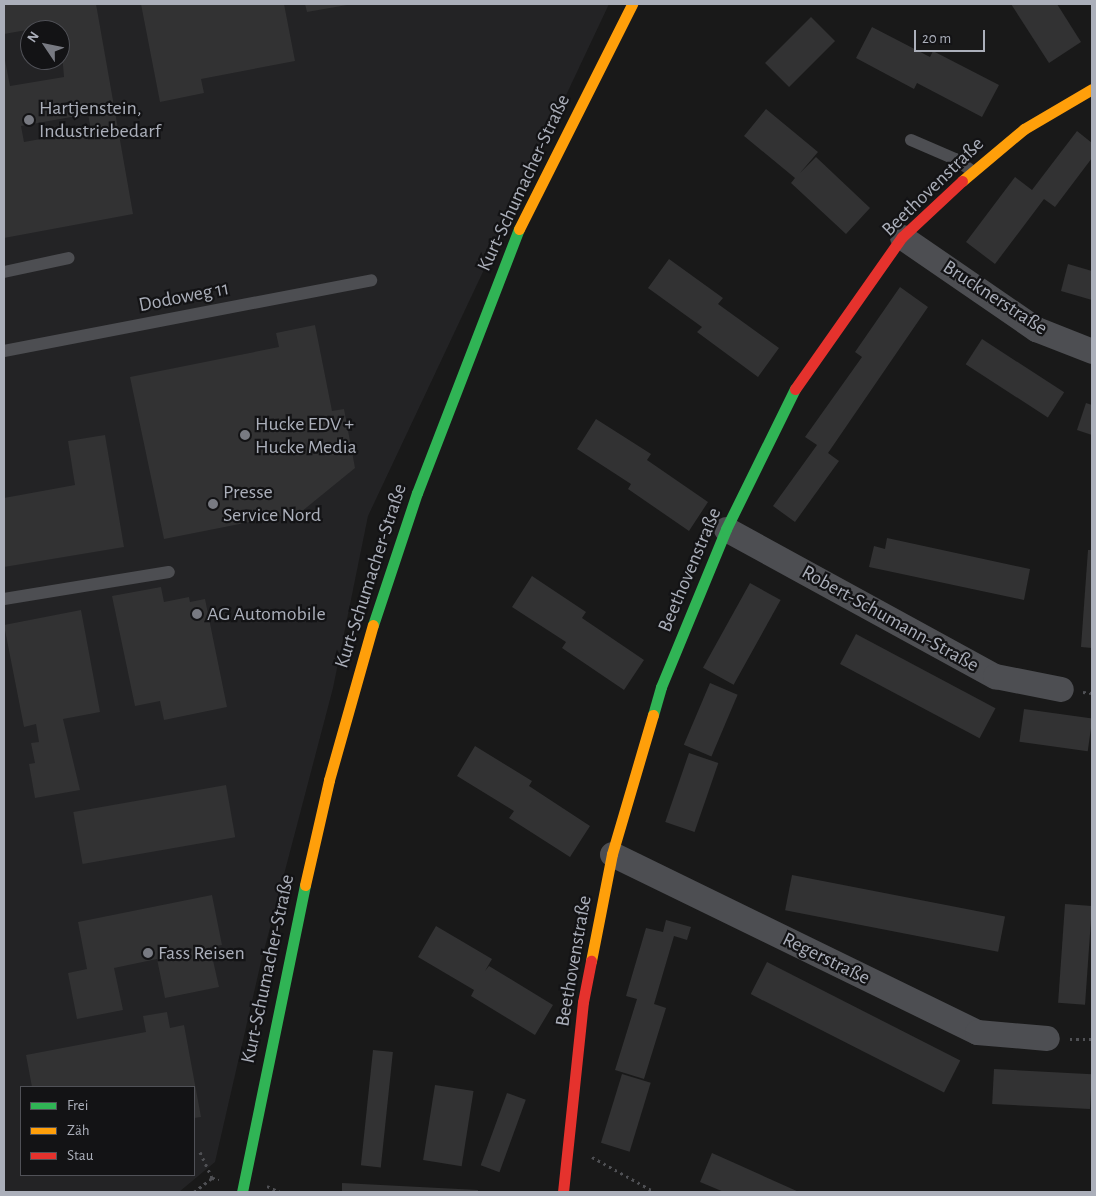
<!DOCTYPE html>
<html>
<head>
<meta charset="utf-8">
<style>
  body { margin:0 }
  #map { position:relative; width:1096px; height:1196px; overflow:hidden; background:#191919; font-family:"Alegreya Sans",sans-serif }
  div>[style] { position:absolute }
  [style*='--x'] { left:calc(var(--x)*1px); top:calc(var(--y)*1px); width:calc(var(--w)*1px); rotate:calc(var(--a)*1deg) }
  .built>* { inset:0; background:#232325 }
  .building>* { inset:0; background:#323233; transform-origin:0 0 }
  .path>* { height:3px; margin-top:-1.5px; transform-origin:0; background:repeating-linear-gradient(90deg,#4f5054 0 2.5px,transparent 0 6.5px) }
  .lane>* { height:12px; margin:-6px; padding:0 6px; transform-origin:6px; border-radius:6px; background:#4d4e52 }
  .street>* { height:25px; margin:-12.5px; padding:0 12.5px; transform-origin:12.5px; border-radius:12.5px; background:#4d4e52 }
  .fast>* { height:11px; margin:-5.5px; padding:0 5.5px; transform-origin:5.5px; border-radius:5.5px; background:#30b455 }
  .slow>* { height:11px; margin:-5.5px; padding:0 5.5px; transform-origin:5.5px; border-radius:5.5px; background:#ff9f0a }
  .jam>* { height:11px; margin:-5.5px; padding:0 5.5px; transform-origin:5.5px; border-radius:5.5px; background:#e5322d }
  .dots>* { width:14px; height:14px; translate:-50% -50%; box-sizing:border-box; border:2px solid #131315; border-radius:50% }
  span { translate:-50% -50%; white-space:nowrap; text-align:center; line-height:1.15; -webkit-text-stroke:4.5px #131315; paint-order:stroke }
  .poi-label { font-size:20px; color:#abafba }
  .left { translate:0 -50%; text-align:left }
  .street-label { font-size:20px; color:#abafba }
  .frame { position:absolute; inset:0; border:5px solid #abafba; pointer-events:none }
  .legend { position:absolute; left:20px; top:1086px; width:175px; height:90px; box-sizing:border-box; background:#131315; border:1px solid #505157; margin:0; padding:6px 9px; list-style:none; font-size:15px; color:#abafba }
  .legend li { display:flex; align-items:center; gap:10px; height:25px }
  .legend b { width:25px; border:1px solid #505157 }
  .north { position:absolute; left:20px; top:20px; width:50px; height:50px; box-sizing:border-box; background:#131315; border:1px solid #505157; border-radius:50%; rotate:304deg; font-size:14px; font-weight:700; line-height:20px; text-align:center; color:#abafba }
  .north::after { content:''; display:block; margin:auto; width:18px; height:22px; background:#787a82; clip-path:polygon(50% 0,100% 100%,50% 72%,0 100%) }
  .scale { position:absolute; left:914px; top:30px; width:71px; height:22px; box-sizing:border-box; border:2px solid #abafba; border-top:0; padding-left:6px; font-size:15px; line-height:18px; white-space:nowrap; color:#abafba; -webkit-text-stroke:4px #131315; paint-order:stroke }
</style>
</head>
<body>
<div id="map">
  <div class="built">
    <div style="clip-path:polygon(evenodd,4px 4px,609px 4px,368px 516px,333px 688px,261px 962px,215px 1162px,179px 1192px,4px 1192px,4px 4px,30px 30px,60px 30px,60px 60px,30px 60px,30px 30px,4px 4px,21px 1087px,194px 1087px,194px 1175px,21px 1175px,21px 1087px)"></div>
  </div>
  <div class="building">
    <div style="clip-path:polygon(evenodd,4px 4px,96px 4px,133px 214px,4px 238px,4px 55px,10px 86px,64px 77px,60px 30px,56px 30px,55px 25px,4px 34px,4px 4px,88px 114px,91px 130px,24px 142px,21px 126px,88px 114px)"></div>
    <div style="clip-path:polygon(141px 4px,284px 4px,295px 61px,201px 79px,204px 93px,160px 102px)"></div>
    <div style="clip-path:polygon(305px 4px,347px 4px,347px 5px,307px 12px)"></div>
    <div style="clip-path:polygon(1011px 4px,1057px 4px,1081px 42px,1049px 63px)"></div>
    <div style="left:811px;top:17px;width:34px;height:65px;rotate:45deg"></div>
    <div style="clip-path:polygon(872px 27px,930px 57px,933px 51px,999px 85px,982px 117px,917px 83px,914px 89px,856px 58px)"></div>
    <div style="clip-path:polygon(766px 109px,818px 152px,800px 173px,816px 157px,870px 208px,846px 234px,791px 183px,795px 178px,744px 136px)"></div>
    <div style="clip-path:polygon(1077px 131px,1092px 143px,1092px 158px,1055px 207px,1044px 199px,995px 264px,966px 242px,1015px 177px,1032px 190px)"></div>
    <div style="clip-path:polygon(669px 259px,723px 298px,718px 304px,779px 348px,758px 377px,697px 332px,702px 327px,648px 288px)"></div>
    <div style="clip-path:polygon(1068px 264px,1092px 271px,1092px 300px,1061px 291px)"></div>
    <div style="clip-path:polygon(900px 287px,928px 307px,828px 453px,839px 461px,795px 522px,773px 506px,817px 445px,805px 437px,862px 357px,855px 352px)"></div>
    <div style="clip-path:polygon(315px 325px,332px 411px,344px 409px,355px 468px,301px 512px,164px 539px,130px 377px,279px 347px,276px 333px)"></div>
    <div style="left:982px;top:339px;width:98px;height:30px;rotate:33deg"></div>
    <div style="clip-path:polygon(1086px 403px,1092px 405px,1092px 435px,1077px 430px)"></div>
    <div style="clip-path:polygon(596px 419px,651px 454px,647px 460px,708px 502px,689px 531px,628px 489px,631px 484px,577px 449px)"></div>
    <div style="clip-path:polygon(105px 435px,124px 547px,4px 567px,4px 498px,75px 485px,68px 441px)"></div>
    <div style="clip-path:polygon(887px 538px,1030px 569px,1024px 600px,869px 567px,874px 546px,885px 549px)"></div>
    <div style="clip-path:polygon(1088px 550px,1092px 550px,1092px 648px,1081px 647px)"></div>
    <div style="clip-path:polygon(532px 576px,586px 612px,582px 618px,644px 660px,624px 690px,562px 648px,566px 642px,512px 607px)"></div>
    <div style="left:750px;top:583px;width:35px;height:97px;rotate:29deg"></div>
    <div style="clip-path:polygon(161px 587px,164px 602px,189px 597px,190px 602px,205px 599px,227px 707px,164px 720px,160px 701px,135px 706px,112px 596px)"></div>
    <div style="clip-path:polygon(81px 610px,100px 712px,63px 719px,80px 790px,35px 798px,29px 764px,35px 763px,31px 743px,39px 742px,36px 724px,24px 727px,4px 625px)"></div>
    <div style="left:856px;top:634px;width:158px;height:34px;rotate:28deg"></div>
    <div style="left:710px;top:683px;width:30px;height:67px;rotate:23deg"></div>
    <div style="left:1024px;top:709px;width:69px;height:33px;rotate:8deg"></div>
    <div style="clip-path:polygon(475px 746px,532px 781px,529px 786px,590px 826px,570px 857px,509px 818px,514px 811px,457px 776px)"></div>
    <div style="left:689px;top:753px;width:31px;height:73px;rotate:19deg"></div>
    <div style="left:226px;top:785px;width:53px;height:155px;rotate:80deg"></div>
    <div style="left:792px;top:875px;width:217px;height:36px;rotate:11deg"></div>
    <div style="clip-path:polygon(212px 895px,222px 945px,210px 947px,219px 987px,165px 998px,157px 959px,114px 968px,123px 1010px,77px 1019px,68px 973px,87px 969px,78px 922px)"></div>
    <div style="left:1065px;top:904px;width:27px;height:99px;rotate:4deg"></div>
    <div style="clip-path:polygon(666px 920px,691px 927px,687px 940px,674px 936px,654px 1004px,666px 1008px,644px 1079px,615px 1070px,637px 999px,626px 996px,646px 928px,663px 932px)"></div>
    <div style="clip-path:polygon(436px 926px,492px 959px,485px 971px,489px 966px,553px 1005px,535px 1035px,471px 996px,474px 990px,418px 957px)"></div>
    <div style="left:767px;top:962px;width:217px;height:36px;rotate:27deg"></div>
    <div style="clip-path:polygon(167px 1012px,170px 1028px,184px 1025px,201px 1117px,194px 1118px,194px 1087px,32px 1087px,26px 1055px,146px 1032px,143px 1016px)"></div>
    <div style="left:373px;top:1050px;width:20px;height:116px;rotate:6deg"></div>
    <div style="left:994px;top:1069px;width:98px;height:35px;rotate:3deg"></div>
    <div style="left:622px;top:1074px;width:30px;height:72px;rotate:17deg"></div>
    <div style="left:435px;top:1085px;width:39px;height:76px;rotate:9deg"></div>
    <div style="left:507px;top:1093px;width:20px;height:77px;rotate:20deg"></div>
    <div style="clip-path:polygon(712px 1153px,730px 1161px,799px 1192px,724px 1192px,700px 1182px)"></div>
    <div style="clip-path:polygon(342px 1183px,478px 1190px,478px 1192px,342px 1192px)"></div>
  </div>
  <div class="path">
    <div style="--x:1083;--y:692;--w:9;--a:6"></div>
    <div style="--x:1070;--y:1039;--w:22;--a:0"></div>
    <div style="--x:200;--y:1152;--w:29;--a:65"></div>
    <div style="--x:592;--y:1157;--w:72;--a:29.1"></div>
    <div style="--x:267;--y:1186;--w:14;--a:25"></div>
    <div style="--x:194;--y:1192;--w:23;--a:-38"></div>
    <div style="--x:212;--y:1178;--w:7;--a:8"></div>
  </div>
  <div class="lane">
    <div style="--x:911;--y:140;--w:48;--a:23.4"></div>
    <div style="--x:955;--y:159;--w:21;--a:35"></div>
    <div style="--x:4;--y:272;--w:66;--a:-12.2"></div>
    <div style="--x:4;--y:351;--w:374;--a:-10.9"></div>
    <div style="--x:4;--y:599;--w:167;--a:-9.3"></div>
  </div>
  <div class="street">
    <div style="--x:902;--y:237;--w:163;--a:34.5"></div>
    <div style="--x:1036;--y:329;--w:60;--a:21.4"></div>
    <div style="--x:726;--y:529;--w:307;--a:28.7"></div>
    <div style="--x:995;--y:676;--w:67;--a:11.1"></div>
    <div style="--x:612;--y:854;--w:406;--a:26"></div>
    <div style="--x:977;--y:1032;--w:70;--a:4.9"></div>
  </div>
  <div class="fast">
    <div style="--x:373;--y:625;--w:139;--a:-71.6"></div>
    <div style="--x:417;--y:493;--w:283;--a:-68.9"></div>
    <div style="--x:653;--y:715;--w:29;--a:-74"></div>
    <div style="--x:661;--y:687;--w:171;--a:-67.6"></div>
    <div style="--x:726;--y:529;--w:156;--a:-63.8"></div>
    <div style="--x:242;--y:1192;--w:313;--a:-78.4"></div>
  </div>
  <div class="slow">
    <div style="--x:962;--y:181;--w:81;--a:-40"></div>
    <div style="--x:1024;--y:129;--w:79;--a:-30.5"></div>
    <div style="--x:519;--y:229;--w:252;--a:-63.3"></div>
    <div style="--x:305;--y:885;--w:108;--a:-77.1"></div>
    <div style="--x:329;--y:780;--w:161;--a:-74.2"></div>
    <div style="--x:591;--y:961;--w:109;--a:-78.9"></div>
    <div style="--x:612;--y:854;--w:145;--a:-73.6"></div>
  </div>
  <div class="jam">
    <div style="--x:795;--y:389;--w:186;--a:-54.9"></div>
    <div style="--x:902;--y:237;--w:82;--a:-43"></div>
    <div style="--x:563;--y:1192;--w:191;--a:-84"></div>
    <div style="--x:583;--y:1002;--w:42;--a:-79"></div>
  </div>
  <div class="dots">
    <div style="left:29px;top:120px;background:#787a82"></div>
    <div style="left:245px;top:435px;background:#787a82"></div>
    <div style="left:213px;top:504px;background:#787a82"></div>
    <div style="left:197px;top:614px;background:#787a82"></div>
    <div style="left:148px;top:953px;background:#787a82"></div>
  </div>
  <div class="poi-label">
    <span class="left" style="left:39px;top:120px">Hartjenstein,<br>Industriebedarf</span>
    <span class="left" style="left:255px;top:436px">Hucke EDV +<br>Hucke Media</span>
    <span class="left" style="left:223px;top:504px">Presse<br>Service Nord</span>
    <span class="left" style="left:207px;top:614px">AG Automobile</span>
    <span class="left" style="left:158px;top:953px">Fass Reisen</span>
  </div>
  <div class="street-label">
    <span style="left:524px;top:183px;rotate:-65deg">Kurt-Schumacher-Straße</span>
    <span style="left:933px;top:187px;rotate:-44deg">Beethovenstraße</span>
    <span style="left:184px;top:297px;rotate:-11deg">Dodoweg 11</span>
    <span style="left:995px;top:298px;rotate:33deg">Brucknerstraße</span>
    <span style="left:690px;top:570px;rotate:-67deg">Beethovenstraße</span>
    <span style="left:371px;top:576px;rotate:-72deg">Kurt-Schumacher-Straße</span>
    <span style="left:890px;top:619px;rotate:29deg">Robert-Schumann-Straße</span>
    <span style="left:826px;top:959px;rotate:26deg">Regerstraße</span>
    <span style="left:574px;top:961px;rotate:-80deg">Beethovenstraße</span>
    <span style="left:268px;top:969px;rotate:-78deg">Kurt-Schumacher-Straße</span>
  </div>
  <div class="frame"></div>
  <ul class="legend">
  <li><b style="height:6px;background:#30b455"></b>Frei</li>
  <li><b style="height:6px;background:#ff9f0a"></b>Zäh</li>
  <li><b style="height:6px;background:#e5322d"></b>Stau</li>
  </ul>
  <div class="north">N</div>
  <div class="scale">20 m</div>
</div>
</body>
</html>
